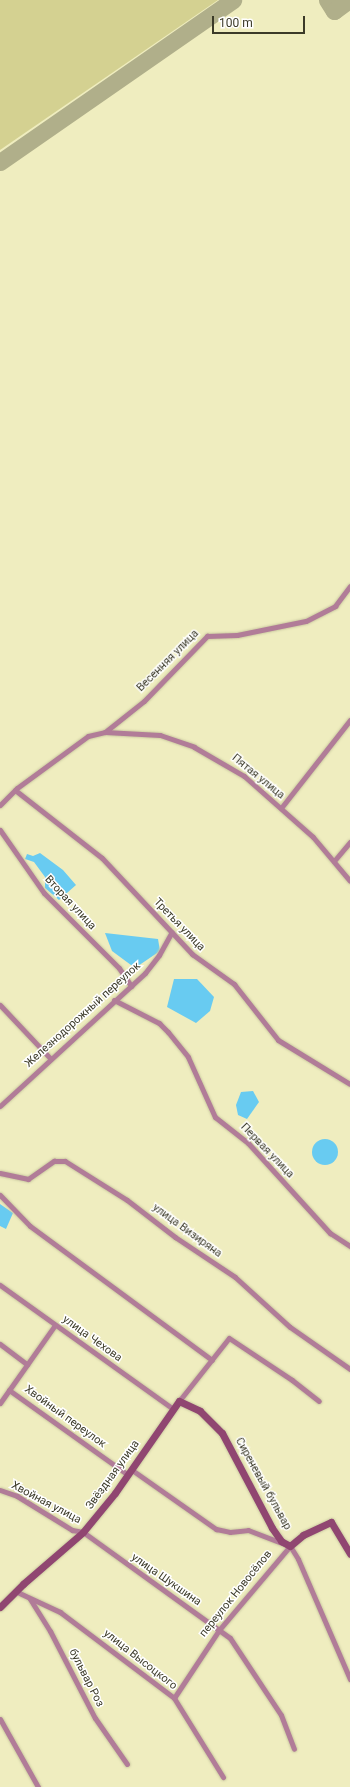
<!DOCTYPE html>
<html>
<head>
<meta charset="utf-8">
<style>
  body { margin:0 }
  #map { position:relative; width:350px; height:1787px; overflow:hidden; background:#efedbf; font-family:Roboto,sans-serif }
  div>[style] { position:absolute }
  [style*='--x'] { left:calc(var(--x)*1px); top:calc(var(--y)*1px); width:calc(var(--w)*1px); rotate:calc(var(--a)*1deg) }
  .green>* { inset:0; background:#d4d191 }
  .water>* { inset:0; background:#68cbf1 }
  .round { border-radius:50% }
  .taxiway>* { height:17px; margin:-8.5px; padding:0 8.5px; transform-origin:8.5px; border-radius:8.5px; background:#b0af8a }
  .roads { filter:drop-shadow(0 0 1px #cbc9a1) drop-shadow(0 0 1px #cbc9a1) }
  .street>* { height:5px; margin:-2.5px; padding:0 2.5px; transform-origin:2.5px; border-radius:2.5px; background:#b17c98 }
  .secondary>* { height:7px; margin:-3.5px; padding:0 3.5px; transform-origin:3.5px; border-radius:3.5px; background:#904671 }
  span { translate:-50% -50%; white-space:nowrap; text-align:center; line-height:1.15; -webkit-text-stroke:3px #fff; paint-order:stroke }
  .street-label { font-size:11px; color:#3b3a28 }
  .scale { position:absolute; left:212px; top:16px; width:93px; height:18px; box-sizing:border-box; border:2px solid #3b3a28; border-top:0; padding-left:5px; font-size:12px; line-height:14px; white-space:nowrap; color:#3b3a28; -webkit-text-stroke:3px #fff; paint-order:stroke }
</style>
</head>
<body>
<div id="map">
  <div class="green">
    <div style="clip-path:polygon(0 0,218px 0,0 150px)"></div>
  </div>
  <div class="water">
    <div style="clip-path:polygon(40px 853px,63px 870px,76px 885px,59px 900px,45px 888px,45px 877px,34px 862px,25px 859px,27px 854px,33px 856px)"></div>
    <div style="clip-path:polygon(105px 933px,158px 939px,160px 951px,135px 968px,112px 951px)"></div>
    <div style="clip-path:polygon(174px 979px,197px 979px,214px 997px,210px 1011px,196px 1023px,167px 1007px)"></div>
    <div style="clip-path:polygon(253px 1091px,259px 1102px,247px 1119px,238px 1115px,236px 1105px,241px 1092px)"></div>
    <div class="round" style="left:312px;top:1139px;width:26px;height:26px"></div>
    <div style="clip-path:polygon(0 1204px,13px 1213px,6px 1229px,0 1226px)"></div>
  </div>
  <div class="taxiway">
    <div style="--x:327;--y:0;--w:13;--a:58"></div>
    <div style="--x:334;--y:11;--w:19;--a:-36"></div>
    <div style="--x:0;--y:162;--w:284;--a:-34.8"></div>
  </div>
  <div class="roads">
    <div class="street">
      <div style="--x:105;--y:732;--w:50;--a:-38.5"></div>
      <div style="--x:144;--y:701;--w:91;--a:-45.9"></div>
      <div style="--x:207;--y:636;--w:30;--a:-2"></div>
      <div style="--x:237;--y:635;--w:70;--a:-11.5"></div>
      <div style="--x:306;--y:621;--w:33;--a:-27"></div>
      <div style="--x:335;--y:606;--w:25;--a:-53"></div>
      <div style="--x:15;--y:790;--w:110;--a:38"></div>
      <div style="--x:102;--y:858;--w:132;--a:46.8"></div>
      <div style="--x:192;--y:954;--w:52;--a:35.5"></div>
      <div style="--x:234;--y:984;--w:71;--a:51.8"></div>
      <div style="--x:278;--y:1040;--w:84;--a:31.4"></div>
      <div style="--x:0;--y:805;--w:24;--a:-45"></div>
      <div style="--x:17;--y:788;--w:88;--a:-36.2"></div>
      <div style="--x:88;--y:736;--w:17;--a:-13"></div>
      <div style="--x:105;--y:732;--w:55;--a:3.1"></div>
      <div style="--x:160;--y:735;--w:36;--a:19"></div>
      <div style="--x:194;--y:747;--w:58;--a:30.1"></div>
      <div style="--x:244;--y:776;--w:92;--a:41.5"></div>
      <div style="--x:313;--y:837;--w:57;--a:49.9"></div>
      <div style="--x:281;--y:808;--w:112;--a:-51.9"></div>
      <div style="--x:0;--y:830;--w:77;--a:55.1"></div>
      <div style="--x:44;--y:893;--w:106;--a:45"></div>
      <div style="--x:119;--y:968;--w:22;--a:56"></div>
      <div style="--x:334;--y:861;--w:25;--a:-50"></div>
      <div style="--x:114;--y:1000;--w:51;--a:27.1"></div>
      <div style="--x:159;--y:1023;--w:13;--a:45"></div>
      <div style="--x:168;--y:1032;--w:32;--a:51"></div>
      <div style="--x:188;--y:1057;--w:66;--a:65.8"></div>
      <div style="--x:215;--y:1117;--w:42;--a:38.2"></div>
      <div style="--x:248;--y:1143;--w:122;--a:47.7"></div>
      <div style="--x:330;--y:1233;--w:24;--a:33"></div>
      <div style="--x:0;--y:1005;--w:73;--a:46.7"></div>
      <div style="--x:0;--y:1106;--w:197;--a:-42.5"></div>
      <div style="--x:145;--y:973;--w:23;--a:-52"></div>
      <div style="--x:159;--y:955;--w:26;--a:-61"></div>
      <div style="--x:0;--y:1173;--w:29;--a:12"></div>
      <div style="--x:28;--y:1179;--w:32;--a:-35"></div>
      <div style="--x:54;--y:1161;--w:11;--a:0"></div>
      <div style="--x:65;--y:1161;--w:73;--a:32.2"></div>
      <div style="--x:127;--y:1200;--w:61;--a:37.6"></div>
      <div style="--x:175;--y:1237;--w:72;--a:33.7"></div>
      <div style="--x:235;--y:1277;--w:74;--a:42.3"></div>
      <div style="--x:290;--y:1327;--w:73;--a:35"></div>
      <div style="--x:0;--y:1195;--w:43;--a:45.9"></div>
      <div style="--x:30;--y:1226;--w:226;--a:36.4"></div>
      <div style="--x:0;--y:1285;--w:213;--a:35.6"></div>
      <div style="--x:0;--y:1344;--w:34;--a:37"></div>
      <div style="--x:9;--y:1390;--w:146;--a:35.5"></div>
      <div style="--x:179;--y:1401;--w:80;--a:-51.6"></div>
      <div style="--x:229;--y:1338;--w:76;--a:33.7"></div>
      <div style="--x:292;--y:1380;--w:34;--a:38"></div>
      <div style="--x:0;--y:1403;--w:95;--a:-54.8"></div>
      <div style="--x:132;--y:1470;--w:103;--a:35.1"></div>
      <div style="--x:216;--y:1529;--w:14;--a:12"></div>
      <div style="--x:230;--y:1532;--w:18;--a:-6"></div>
      <div style="--x:248;--y:1530;--w:45;--a:20.9"></div>
      <div style="--x:290;--y:1546;--w:15;--a:58"></div>
      <div style="--x:298;--y:1559;--w:131;--a:66.6"></div>
      <div style="--x:0;--y:1490;--w:18;--a:19"></div>
      <div style="--x:17;--y:1496;--w:65;--a:31.7"></div>
      <div style="--x:72;--y:1530;--w:11;--a:10"></div>
      <div style="--x:83;--y:1532;--w:181;--a:35.8"></div>
      <div style="--x:230;--y:1638;--w:92;--a:56.5"></div>
      <div style="--x:281;--y:1715;--w:36;--a:69"></div>
      <div style="--x:15;--y:1591;--w:50;--a:25"></div>
      <div style="--x:60;--y:1612;--w:143;--a:37"></div>
      <div style="--x:174;--y:1698;--w:93;--a:58.2"></div>
      <div style="--x:30;--y:1599;--w:38;--a:58"></div>
      <div style="--x:50;--y:1631;--w:98;--a:62.7"></div>
      <div style="--x:95;--y:1718;--w:56;--a:55.2"></div>
      <div style="--x:174;--y:1698;--w:82;--a:-56.5"></div>
      <div style="--x:219;--y:1630;--w:110;--a:-49.8"></div>
      <div style="--x:0;--y:1719;--w:78;--a:60.8"></div>
    </div>
    <div class="secondary">
      <div style="--x:0;--y:1607;--w:33;--a:-45"></div>
      <div style="--x:23;--y:1584;--w:79;--a:-40.9"></div>
      <div style="--x:83;--y:1532;--w:50;--a:-50.6"></div>
      <div style="--x:115;--y:1493;--w:112;--a:-55.2"></div>
      <div style="--x:179;--y:1401;--w:23;--a:25"></div>
      <div style="--x:200;--y:1411;--w:31;--a:45"></div>
      <div style="--x:222;--y:1433;--w:107;--a:62.2"></div>
      <div style="--x:272;--y:1528;--w:16;--a:55"></div>
      <div style="--x:281;--y:1541;--w:10;--a:29"></div>
      <div style="--x:290;--y:1546;--w:17;--a:-40"></div>
      <div style="--x:303;--y:1535;--w:31;--a:-25"></div>
      <div style="--x:331;--y:1522;--w:37;--a:59"></div>
    </div>
  </div>
  <div class="street-label">
    <span style="left:168px;top:661px;rotate:-45deg">Весенняя улица</span>
    <span style="left:258px;top:777px;rotate:39deg">Пятая улица</span>
    <span style="left:70px;top:903px;rotate:47deg">Вторая улица</span>
    <span style="left:179px;top:925px;rotate:46deg">Третья улица</span>
    <span style="left:83px;top:1015px;rotate:-42deg">Железнодорожный переулок</span>
    <span style="left:267px;top:1151px;rotate:46deg">Первая улица</span>
    <span style="left:187px;top:1231px;rotate:36deg">улица Визиряна</span>
    <span style="left:92px;top:1339px;rotate:36deg">улица Чехова</span>
    <span style="left:65px;top:1417px;rotate:36deg">Хвойный переулок</span>
    <span style="left:113px;top:1475px;rotate:-54deg">Звёздная улица</span>
    <span style="left:263px;top:1484px;rotate:61deg">Сиреневый бульвар</span>
    <span style="left:46px;top:1503px;rotate:28deg">Хвойная улица</span>
    <span style="left:166px;top:1580px;rotate:35deg">улица Шукшина</span>
    <span style="left:236px;top:1594px;rotate:-51deg">переулок Новосёлов</span>
    <span style="left:140px;top:1660px;rotate:38deg">улица Высоцкого</span>
    <span style="left:86px;top:1678px;rotate:63deg">бульвар Роз</span>
  </div>
  <div class="scale">100 m</div>
</div>
</body>
</html>
